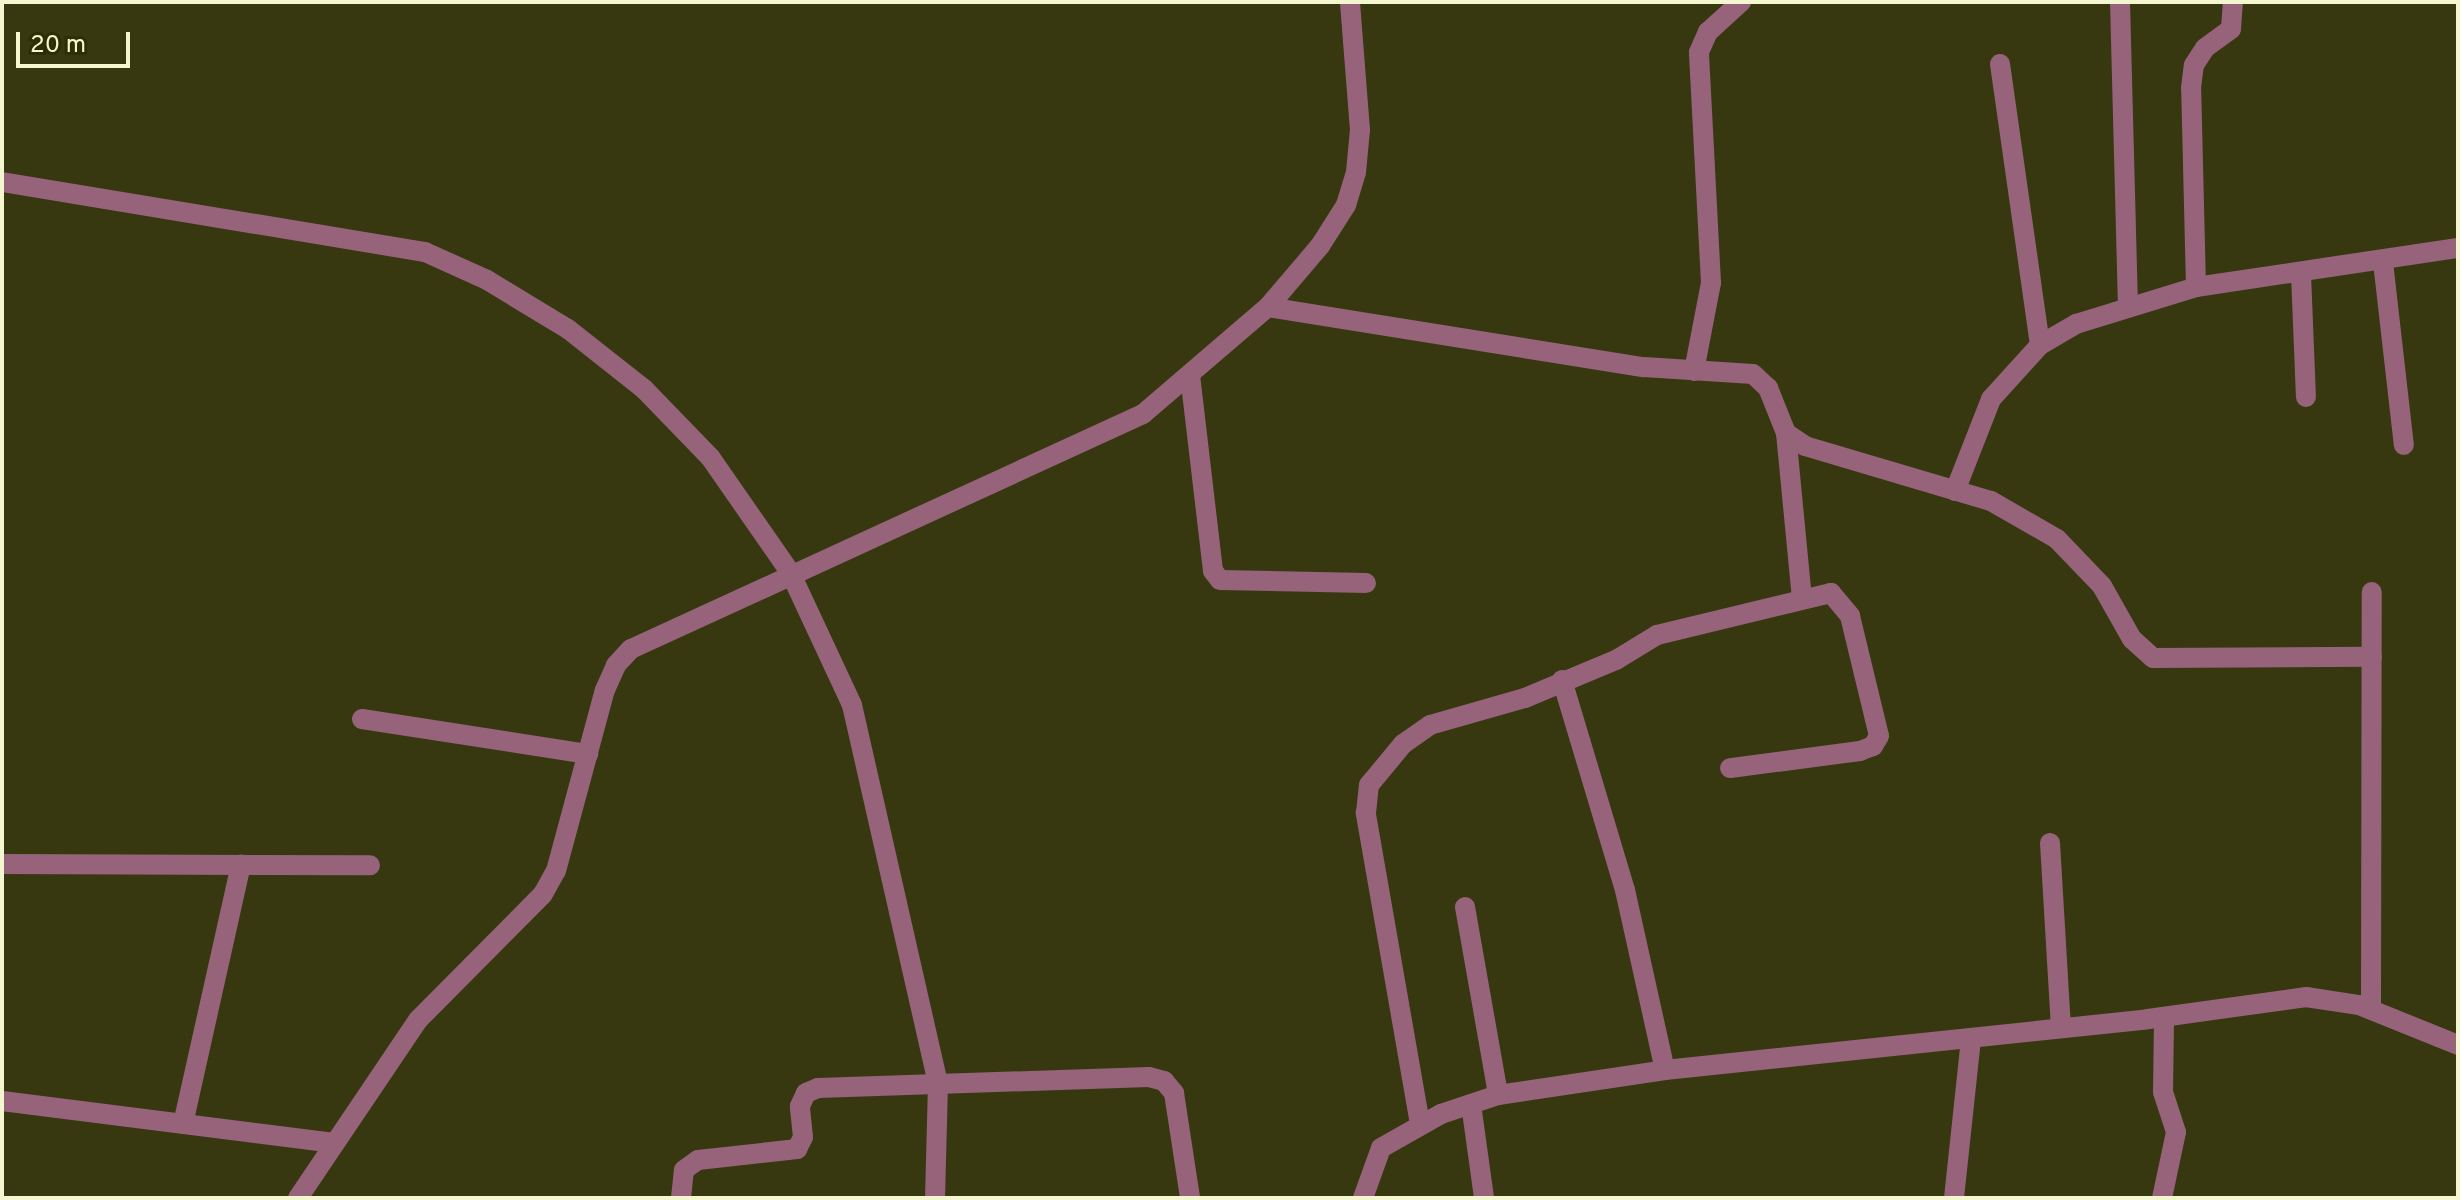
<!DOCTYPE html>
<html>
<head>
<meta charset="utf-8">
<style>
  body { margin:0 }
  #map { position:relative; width:2460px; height:1200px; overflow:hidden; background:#373810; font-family:Overpass,sans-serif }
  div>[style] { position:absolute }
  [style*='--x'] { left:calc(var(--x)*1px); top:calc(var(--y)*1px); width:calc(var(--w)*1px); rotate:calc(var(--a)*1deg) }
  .street>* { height:20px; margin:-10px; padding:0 10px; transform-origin:10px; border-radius:10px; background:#96637b }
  span { translate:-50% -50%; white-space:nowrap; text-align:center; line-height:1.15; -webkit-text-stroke:7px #2d2e04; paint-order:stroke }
  .frame { position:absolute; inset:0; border:4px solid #f4f6d0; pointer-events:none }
  .scale { position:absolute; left:16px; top:32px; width:114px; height:36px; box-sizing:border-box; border:4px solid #f4f6d0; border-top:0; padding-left:10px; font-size:24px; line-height:28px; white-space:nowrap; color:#f4f6d0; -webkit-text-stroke:6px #2d2e04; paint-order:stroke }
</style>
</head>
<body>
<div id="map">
  <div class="street">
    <div style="--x:2120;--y:2;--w:303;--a:88.5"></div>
    <div style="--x:2000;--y:64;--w:284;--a:81.9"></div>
    <div style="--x:2;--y:182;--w:429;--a:9.4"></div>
    <div style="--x:425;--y:252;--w:68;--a:24.3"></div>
    <div style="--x:487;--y:280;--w:95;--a:31.2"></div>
    <div style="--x:568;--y:329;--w:97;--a:38.3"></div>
    <div style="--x:644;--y:389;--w:95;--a:45.9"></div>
    <div style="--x:710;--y:457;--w:140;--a:55.2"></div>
    <div style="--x:790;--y:572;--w:147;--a:65"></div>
    <div style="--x:852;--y:705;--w:389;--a:77.2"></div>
    <div style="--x:938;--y:1084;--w:114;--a:91.5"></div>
    <div style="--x:2383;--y:262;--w:184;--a:83.5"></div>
    <div style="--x:2301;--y:274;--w:123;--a:87.7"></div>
    <div style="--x:2196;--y:287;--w:199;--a:-91.4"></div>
    <div style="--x:2191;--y:88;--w:23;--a:-83"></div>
    <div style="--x:2194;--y:65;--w:20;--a:-57"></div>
    <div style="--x:2205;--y:48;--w:32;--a:-36"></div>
    <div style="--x:2231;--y:29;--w:27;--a:-86"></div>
    <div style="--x:1268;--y:307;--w:381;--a:9.1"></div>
    <div style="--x:1644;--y:367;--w:109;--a:3.7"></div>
    <div style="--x:1753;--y:374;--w:21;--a:43"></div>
    <div style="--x:1768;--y:388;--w:48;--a:68.2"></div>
    <div style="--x:1786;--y:433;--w:23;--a:34"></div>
    <div style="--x:1805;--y:446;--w:194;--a:16.5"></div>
    <div style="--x:1991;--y:501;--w:76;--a:29.9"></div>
    <div style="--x:2057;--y:539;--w:65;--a:46.2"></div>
    <div style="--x:2102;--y:586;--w:61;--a:60.5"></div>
    <div style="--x:2132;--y:639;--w:28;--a:42"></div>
    <div style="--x:2153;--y:658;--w:219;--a:-0.3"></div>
    <div style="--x:1694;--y:371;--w:90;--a:-79.1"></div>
    <div style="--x:1711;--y:283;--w:231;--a:-93"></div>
    <div style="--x:1699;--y:52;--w:22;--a:-66"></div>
    <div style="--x:1708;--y:32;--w:45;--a:-42.3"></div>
    <div style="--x:1190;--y:375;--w:197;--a:83.3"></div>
    <div style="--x:1213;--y:571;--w:11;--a:52"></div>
    <div style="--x:1220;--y:580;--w:146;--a:1.2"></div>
    <div style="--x:1786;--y:433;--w:167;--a:84.5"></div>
    <div style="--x:1955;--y:491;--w:99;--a:-68.6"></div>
    <div style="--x:1991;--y:399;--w:73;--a:-47.8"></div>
    <div style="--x:2040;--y:345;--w:42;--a:-30.3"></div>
    <div style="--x:2076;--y:324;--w:126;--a:-17.1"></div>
    <div style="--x:2196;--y:287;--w:265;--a:-8.5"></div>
    <div style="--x:1562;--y:680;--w:219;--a:73.3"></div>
    <div style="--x:1625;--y:890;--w:184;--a:77.5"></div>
    <div style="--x:362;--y:719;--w:229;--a:8.8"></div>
    <div style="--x:2050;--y:843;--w:185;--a:86.6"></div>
    <div style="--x:2;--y:864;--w:368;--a:0.2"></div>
    <div style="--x:1465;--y:907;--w:191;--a:80"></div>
    <div style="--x:2371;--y:1009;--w:417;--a:-89.9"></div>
    <div style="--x:2;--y:1101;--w:335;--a:7.2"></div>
    <div style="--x:1471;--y:1104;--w:95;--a:82.1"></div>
    <div style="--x:183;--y:1124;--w:266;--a:-77.4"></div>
    <div style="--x:1420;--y:1124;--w:316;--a:-99.9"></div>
    <div style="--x:1366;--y:813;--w:28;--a:-84"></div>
    <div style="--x:1369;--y:785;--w:53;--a:-50.3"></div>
    <div style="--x:1403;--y:744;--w:33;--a:-35"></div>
    <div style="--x:1430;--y:725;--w:99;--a:-15.9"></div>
    <div style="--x:1525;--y:698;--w:99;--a:-22.7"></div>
    <div style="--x:1616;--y:660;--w:48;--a:-31.4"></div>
    <div style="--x:1657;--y:635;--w:179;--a:-13.6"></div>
    <div style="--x:1831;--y:593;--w:30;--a:50"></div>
    <div style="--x:1850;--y:616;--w:123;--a:76.4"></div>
    <div style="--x:1879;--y:736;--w:12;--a:121"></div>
    <div style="--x:1873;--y:746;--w:14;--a:159"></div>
    <div style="--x:1860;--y:751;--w:131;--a:172.5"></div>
    <div style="--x:298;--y:1198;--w:215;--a:-56"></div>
    <div style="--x:418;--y:1020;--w:177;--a:-45.2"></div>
    <div style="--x:543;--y:894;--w:26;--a:-61"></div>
    <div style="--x:556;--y:871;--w:188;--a:-74.9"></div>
    <div style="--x:605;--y:690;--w:27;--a:-66"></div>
    <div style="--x:616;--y:665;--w:22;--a:-47"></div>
    <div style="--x:631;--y:649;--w:563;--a:-24.65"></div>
    <div style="--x:1143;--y:414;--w:165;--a:-40.6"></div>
    <div style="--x:1268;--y:307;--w:80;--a:-49.6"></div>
    <div style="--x:1320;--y:246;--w:49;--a:-57.6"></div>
    <div style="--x:1346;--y:205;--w:34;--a:-73"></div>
    <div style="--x:1356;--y:172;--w:42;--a:-84.6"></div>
    <div style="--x:1360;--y:130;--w:128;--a:-94.5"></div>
    <div style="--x:681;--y:1198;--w:28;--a:-84"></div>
    <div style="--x:684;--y:1170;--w:17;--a:-36"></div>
    <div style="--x:698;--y:1160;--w:100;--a:-6.3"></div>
    <div style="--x:797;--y:1149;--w:13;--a:-63"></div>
    <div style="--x:803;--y:1137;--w:31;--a:-96"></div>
    <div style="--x:800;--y:1106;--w:14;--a:-65"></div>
    <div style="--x:806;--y:1093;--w:13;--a:-23"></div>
    <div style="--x:818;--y:1088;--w:331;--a:-1.9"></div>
    <div style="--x:1149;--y:1077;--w:16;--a:15"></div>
    <div style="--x:1164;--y:1081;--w:16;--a:50"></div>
    <div style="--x:1174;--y:1093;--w:106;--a:81.3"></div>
    <div style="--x:1363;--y:1198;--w:53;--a:-70.2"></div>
    <div style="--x:1381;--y:1148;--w:69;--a:-29.5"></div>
    <div style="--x:1441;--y:1114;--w:60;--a:-18.4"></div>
    <div style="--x:1498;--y:1095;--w:169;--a:-8.5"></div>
    <div style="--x:1665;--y:1070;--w:486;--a:-6"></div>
    <div style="--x:2148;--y:1019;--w:160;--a:-7.9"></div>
    <div style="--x:2306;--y:997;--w:54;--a:8.6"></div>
    <div style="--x:2359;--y:1005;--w:107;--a:22"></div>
    <div style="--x:1954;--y:1198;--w:161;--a:-83.9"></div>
    <div style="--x:2162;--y:1198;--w:67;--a:-78"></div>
    <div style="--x:2176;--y:1132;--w:42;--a:-108"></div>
    <div style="--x:2163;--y:1092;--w:75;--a:-89.2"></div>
  </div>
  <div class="frame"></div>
  <div class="scale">20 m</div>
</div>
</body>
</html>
